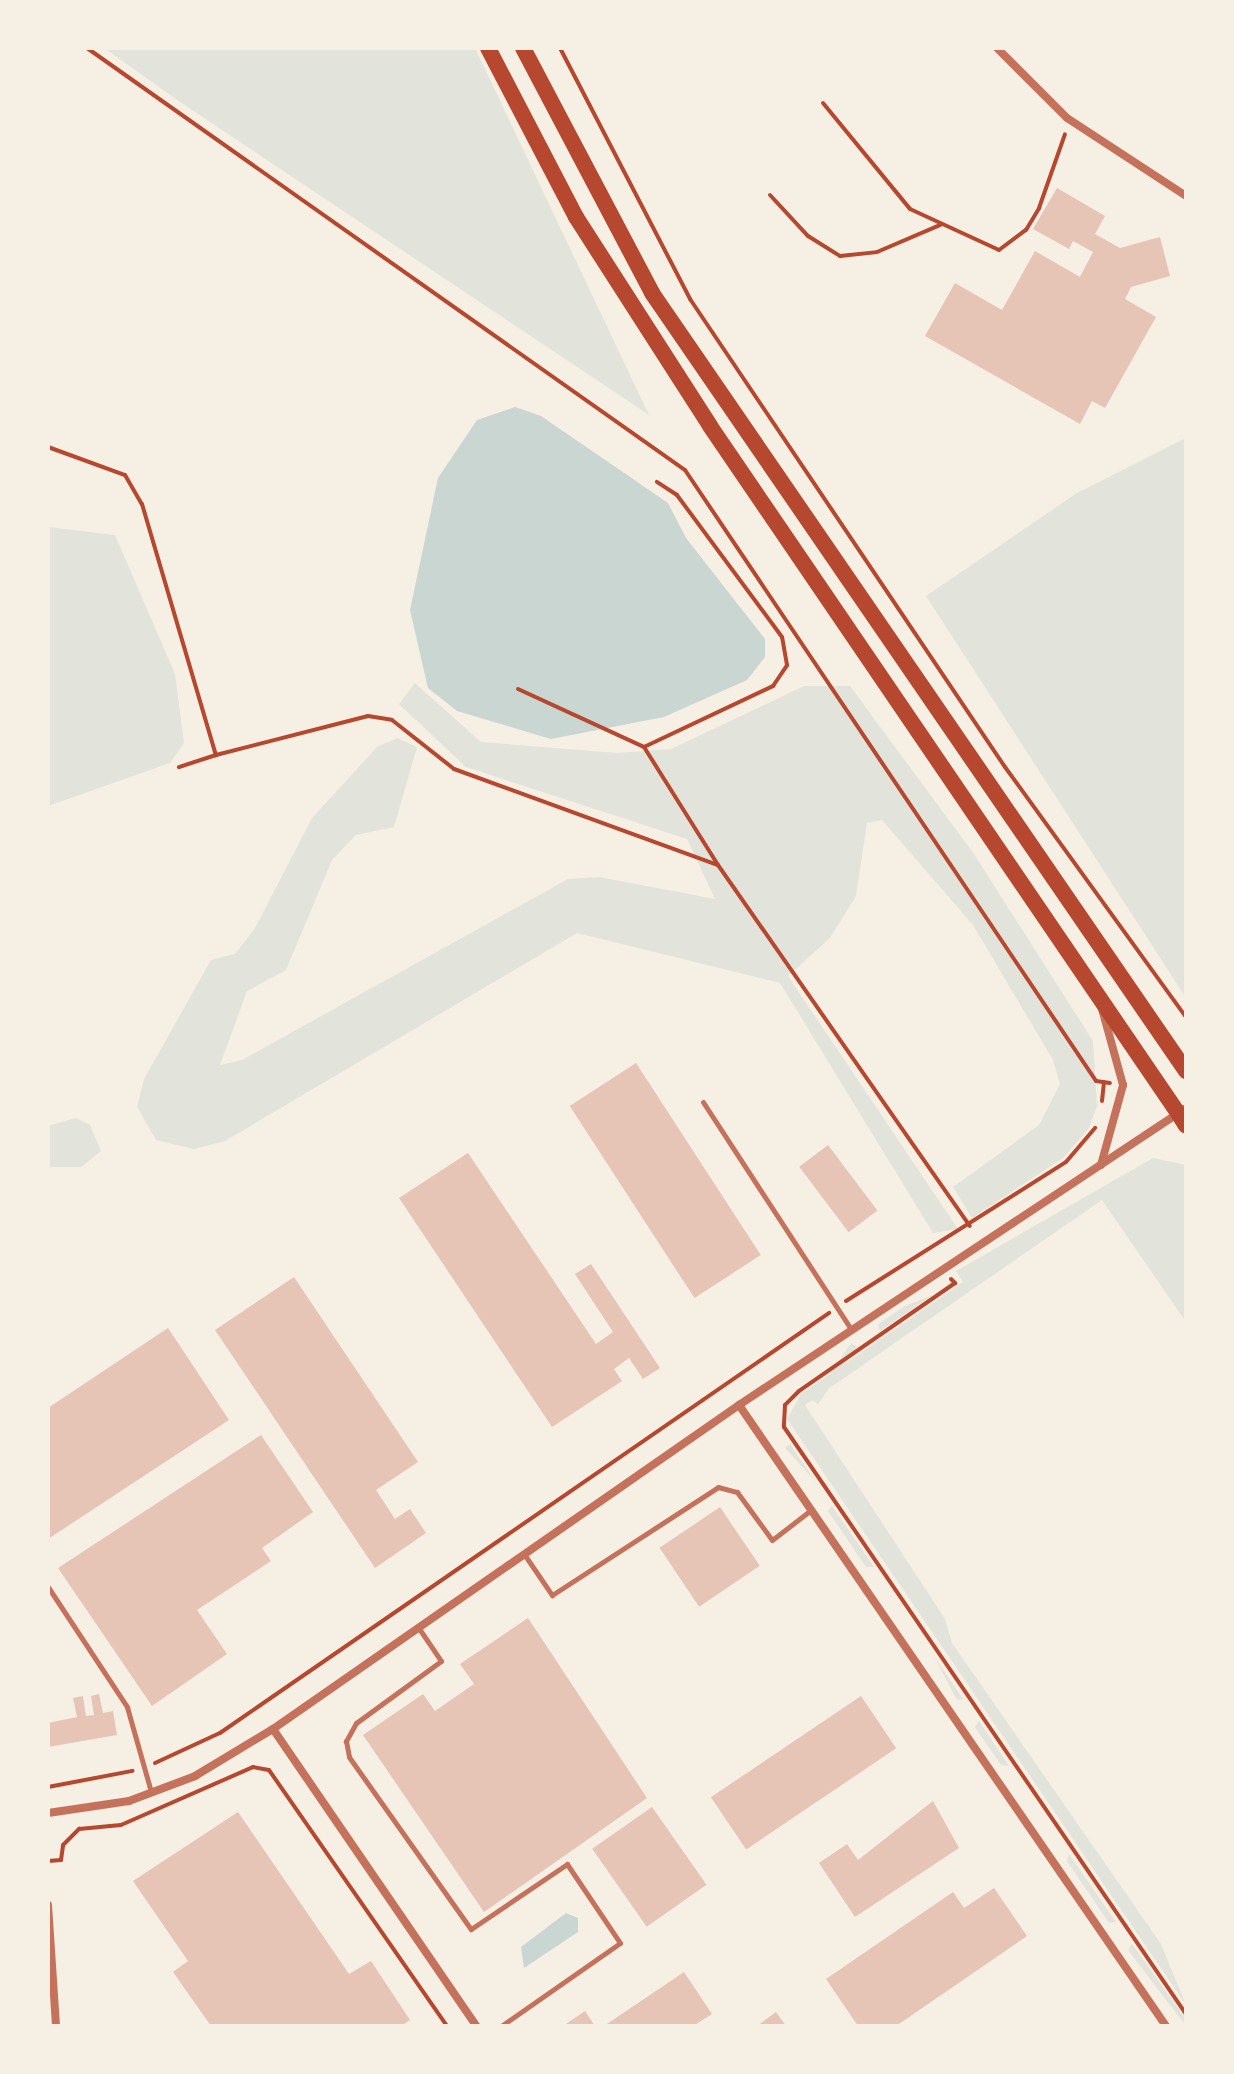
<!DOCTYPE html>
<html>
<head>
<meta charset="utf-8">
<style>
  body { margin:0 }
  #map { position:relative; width:1234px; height:2074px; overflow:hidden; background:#f6efe4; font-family:"Fira Sans Condensed",sans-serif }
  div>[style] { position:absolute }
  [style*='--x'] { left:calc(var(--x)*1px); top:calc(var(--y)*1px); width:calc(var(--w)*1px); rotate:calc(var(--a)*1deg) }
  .green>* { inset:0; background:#e2e4dc; transform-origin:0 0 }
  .water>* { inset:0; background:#c9d6d2 }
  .building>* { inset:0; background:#e6c5b7; transform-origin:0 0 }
  .path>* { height:4px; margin:-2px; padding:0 2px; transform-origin:2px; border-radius:2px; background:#b5482f }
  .service>* { height:5px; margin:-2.5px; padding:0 2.5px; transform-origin:2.5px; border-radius:2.5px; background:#c5725c }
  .minor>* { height:8px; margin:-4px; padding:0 4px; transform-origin:4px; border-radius:4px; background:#c5725c }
  .primary>* { height:16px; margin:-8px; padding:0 8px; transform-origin:8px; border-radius:8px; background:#b5482f }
  .trunk>* { height:16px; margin:-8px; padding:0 8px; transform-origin:8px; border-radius:8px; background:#b5482f }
  span { translate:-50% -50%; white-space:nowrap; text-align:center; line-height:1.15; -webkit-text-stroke:8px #f6efe4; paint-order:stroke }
  .frame { position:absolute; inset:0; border:50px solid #f6efe4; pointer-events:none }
</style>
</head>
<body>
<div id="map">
  <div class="green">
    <div style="clip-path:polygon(104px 48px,475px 48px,649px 415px,186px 106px)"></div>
    <div style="clip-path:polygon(1186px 438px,1186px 998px,926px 596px,1077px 493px)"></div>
    <div style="clip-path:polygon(48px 527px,115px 535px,175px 674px,184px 743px,170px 763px,48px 806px)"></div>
    <div style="clip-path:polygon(415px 683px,481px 742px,617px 753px,671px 749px,804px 686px,850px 686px,974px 854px,1093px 1041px,1097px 1106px,1089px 1128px,1063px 1158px,972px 1218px,953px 1187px,1039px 1125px,1060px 1084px,1053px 1060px,973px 925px,882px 820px,867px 823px,856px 896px,830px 938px,788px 976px,958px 1229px,933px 1233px,780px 983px,577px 933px,225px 1141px,194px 1149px,156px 1140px,137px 1107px,144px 1079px,211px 960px,235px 954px,255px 928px,312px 818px,377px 747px,397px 738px,417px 747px,394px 827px,356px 835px,332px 860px,286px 970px,247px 991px,220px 1065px,242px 1060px,568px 879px,599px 877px,715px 899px,687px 839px,466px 767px,399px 704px)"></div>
    <div style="clip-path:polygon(76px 1118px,90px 1125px,101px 1151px,81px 1167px,48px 1167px,48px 1126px)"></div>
    <div style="clip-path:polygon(1153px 1158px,1186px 1165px,1186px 1322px,1102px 1200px,805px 1405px,945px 1619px,952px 1643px,1161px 1944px,1186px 2005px,787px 1419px,801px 1394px,963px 1282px,956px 1271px)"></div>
    <div style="clip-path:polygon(933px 1295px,880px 1331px,878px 1324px,905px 1306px)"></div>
    <div style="left:851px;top:1343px;width:7px;height:69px;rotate:34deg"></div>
    <div style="clip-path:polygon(790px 1444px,816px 1482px,785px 1448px)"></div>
    <div style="clip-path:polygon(832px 1506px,874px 1567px,866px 1567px,828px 1511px)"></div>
    <div style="clip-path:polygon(934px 1656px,963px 1699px,957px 1700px)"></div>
    <div style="clip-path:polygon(979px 1721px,1009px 1766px,1001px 1765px,975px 1727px)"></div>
    <div style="clip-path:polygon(1069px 1854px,1116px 1922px,1109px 1923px,1067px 1861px)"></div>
    <div style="clip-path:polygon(1132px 1944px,1186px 2019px,1186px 2026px,1128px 1950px)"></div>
  </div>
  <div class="water">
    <div style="clip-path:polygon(515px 407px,541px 416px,668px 503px,686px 538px,765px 639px,765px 657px,747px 680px,664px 717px,551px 739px,457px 711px,428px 688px,410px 610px,438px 478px,477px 420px)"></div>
    <div style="clip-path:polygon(566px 1913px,578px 1918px,578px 1932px,524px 1968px,521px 1947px)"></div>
  </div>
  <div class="building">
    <div style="clip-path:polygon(1057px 188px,1105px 216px,1095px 234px,1120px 248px,1160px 237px,1170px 276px,1131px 287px,1125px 299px,1156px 317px,1105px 408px,1092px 401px,1080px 424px,925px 336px,955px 283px,1002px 310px,1035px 251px,1080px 277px,1093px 252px,1073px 241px,1069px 249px,1033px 229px)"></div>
    <div style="left:636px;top:1063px;width:229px;height:79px;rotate:57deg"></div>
    <div style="left:828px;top:1145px;width:82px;height:36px;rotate:53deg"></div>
    <div style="clip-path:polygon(468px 1153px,596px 1344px,613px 1332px,575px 1274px,591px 1264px,660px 1368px,643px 1379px,629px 1358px,614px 1369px,622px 1381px,552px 1427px,399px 1198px)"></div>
    <div style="clip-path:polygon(294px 1277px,418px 1462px,376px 1490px,395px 1519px,410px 1509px,426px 1533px,375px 1568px,215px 1330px)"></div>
    <div style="clip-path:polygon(168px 1328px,229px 1420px,48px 1539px,48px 1408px)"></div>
    <div style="clip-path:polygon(261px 1435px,313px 1512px,262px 1548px,271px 1561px,197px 1610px,227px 1654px,152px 1706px,58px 1568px)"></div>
    <div style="left:720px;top:1507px;width:71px;height:73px;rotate:56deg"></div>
    <div style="clip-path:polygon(528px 1618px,647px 1798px,484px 1912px,363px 1735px,423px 1694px,435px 1711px,474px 1684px,460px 1664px)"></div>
    <div style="clip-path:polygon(99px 1694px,103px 1713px,113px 1711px,117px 1735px,48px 1747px,48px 1723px,77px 1717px,73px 1698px,83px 1696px,86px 1716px,94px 1715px,91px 1696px)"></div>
    <div style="left:861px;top:1696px;width:63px;height:181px;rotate:56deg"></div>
    <div style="clip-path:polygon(933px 1801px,959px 1848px,855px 1917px,819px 1863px,847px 1844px,858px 1860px)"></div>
    <div style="left:652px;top:1807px;width:95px;height:73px;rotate:55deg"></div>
    <div style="clip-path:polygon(238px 1812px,349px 1974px,371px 1961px,410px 2020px,401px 2026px,211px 2026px,173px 1972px,188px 1961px,133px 1881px)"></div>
    <div style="clip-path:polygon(994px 1888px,1027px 1936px,896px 2026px,858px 2026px,826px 1979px,953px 1892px,964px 1908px)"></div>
    <div style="clip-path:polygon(684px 1972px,712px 2014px,693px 2026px,604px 2026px)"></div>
    <div style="clip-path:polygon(585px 2011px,595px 2026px,563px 2026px)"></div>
    <div style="clip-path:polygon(776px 2012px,786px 2026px,757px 2026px)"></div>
  </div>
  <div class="path">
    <div style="--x:87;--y:48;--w:732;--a:35.21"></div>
    <div style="--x:685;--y:470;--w:736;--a:56.07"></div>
    <div style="--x:1096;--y:1081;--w:14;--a:8"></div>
    <div style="--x:560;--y:48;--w:283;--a:62.6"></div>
    <div style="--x:690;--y:299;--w:564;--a:56.06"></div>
    <div style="--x:1005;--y:767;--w:309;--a:54.1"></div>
    <div style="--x:823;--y:103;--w:137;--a:50.6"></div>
    <div style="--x:910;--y:209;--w:98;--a:24.7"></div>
    <div style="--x:999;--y:250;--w:34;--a:-37"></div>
    <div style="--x:1026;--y:230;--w:26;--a:-59"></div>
    <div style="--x:1039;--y:208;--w:78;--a:-70.6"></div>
    <div style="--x:770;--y:195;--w:56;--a:47.2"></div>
    <div style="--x:808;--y:236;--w:38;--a:32"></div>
    <div style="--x:840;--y:256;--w:37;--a:-6"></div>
    <div style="--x:877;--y:252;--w:69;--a:-23.2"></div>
    <div style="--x:48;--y:447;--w:82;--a:20"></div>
    <div style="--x:125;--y:475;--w:34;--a:60"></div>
    <div style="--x:142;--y:504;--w:262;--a:73.6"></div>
    <div style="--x:216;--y:755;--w:39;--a:162"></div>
    <div style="--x:518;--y:689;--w:139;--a:24.7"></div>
    <div style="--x:644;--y:747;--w:139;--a:57.9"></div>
    <div style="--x:644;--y:747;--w:143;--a:-25.3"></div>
    <div style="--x:773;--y:686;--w:25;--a:-56"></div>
    <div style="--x:787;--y:665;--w:28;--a:-100"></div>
    <div style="--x:782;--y:637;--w:177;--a:-126.5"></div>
    <div style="--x:677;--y:495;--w:24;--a:-147"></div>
    <div style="--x:216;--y:755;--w:157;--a:-14.4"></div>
    <div style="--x:368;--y:716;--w:24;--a:9"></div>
    <div style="--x:392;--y:720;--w:79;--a:38.3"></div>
    <div style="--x:454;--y:769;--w:281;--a:20"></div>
    <div style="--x:718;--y:865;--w:440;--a:55.1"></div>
    <div style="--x:1102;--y:1101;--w:19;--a:-84"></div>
    <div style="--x:951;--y:1279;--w:6;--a:45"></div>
    <div style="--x:955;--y:1283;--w:190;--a:145.3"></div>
    <div style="--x:799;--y:1391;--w:20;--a:135"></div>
    <div style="--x:785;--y:1405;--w:22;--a:93"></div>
    <div style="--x:784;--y:1427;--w:711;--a:55.6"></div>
    <div style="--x:846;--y:1301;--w:260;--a:-32.3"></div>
    <div style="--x:1066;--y:1162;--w:45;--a:-49.5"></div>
    <div style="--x:155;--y:1763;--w:72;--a:-24.8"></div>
    <div style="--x:220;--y:1733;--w:740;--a:-34.59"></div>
    <div style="--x:48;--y:1787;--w:86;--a:-10.8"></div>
    <div style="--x:48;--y:1861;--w:13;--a:-4"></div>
    <div style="--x:61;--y:1860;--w:15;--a:-82"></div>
    <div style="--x:63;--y:1845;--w:23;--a:-45"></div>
    <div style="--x:79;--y:1829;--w:42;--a:-5.4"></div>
    <div style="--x:121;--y:1825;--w:144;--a:-23.7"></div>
    <div style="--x:253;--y:1767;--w:16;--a:11"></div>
    <div style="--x:269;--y:1770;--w:312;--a:55.2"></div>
  </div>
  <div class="service">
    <div style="--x:703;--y:1102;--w:271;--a:56.9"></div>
    <div style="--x:524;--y:1554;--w:50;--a:55.7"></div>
    <div style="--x:552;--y:1595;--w:198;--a:-33"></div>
    <div style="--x:718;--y:1487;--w:20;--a:15"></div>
    <div style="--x:737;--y:1492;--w:59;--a:53.9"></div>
    <div style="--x:772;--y:1540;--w:49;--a:-37.6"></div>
    <div style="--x:48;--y:1587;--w:144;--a:56.6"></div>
    <div style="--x:127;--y:1707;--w:88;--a:74.2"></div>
    <div style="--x:418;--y:1627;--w:41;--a:55.9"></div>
    <div style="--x:441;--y:1661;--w:105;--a:143.9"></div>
    <div style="--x:356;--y:1723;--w:21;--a:119"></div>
    <div style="--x:346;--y:1741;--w:16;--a:79"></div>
    <div style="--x:349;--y:1757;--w:211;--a:54.7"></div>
    <div style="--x:471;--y:1929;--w:116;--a:-34.1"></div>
    <div style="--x:567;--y:1864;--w:95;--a:56.1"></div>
    <div style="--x:620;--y:1943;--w:145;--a:145.1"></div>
  </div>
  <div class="minor">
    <div style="--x:997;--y:48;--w:99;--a:45"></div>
    <div style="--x:1067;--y:118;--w:142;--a:33.2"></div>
    <div style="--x:1101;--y:1165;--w:83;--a:-74.6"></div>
    <div style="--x:1123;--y:1085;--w:79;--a:-105.4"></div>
    <div style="--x:739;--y:1405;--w:754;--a:55.49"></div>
    <div style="--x:273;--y:1729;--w:360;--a:55.6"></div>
    <div style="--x:48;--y:1813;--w:82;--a:-8.4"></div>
    <div style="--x:129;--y:1801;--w:71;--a:-20.7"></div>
    <div style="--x:195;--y:1776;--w:91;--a:-31.1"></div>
    <div style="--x:273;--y:1729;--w:568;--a:-34.81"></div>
    <div style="--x:739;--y:1405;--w:537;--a:-33.6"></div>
    <div style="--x:48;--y:1905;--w:121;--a:86.2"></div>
  </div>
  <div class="primary">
    <div style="--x:488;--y:48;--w:191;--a:62.5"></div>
    <div style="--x:576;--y:217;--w:248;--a:57.3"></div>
    <div style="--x:710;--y:426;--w:831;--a:55.74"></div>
    <div style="--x:523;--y:48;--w:277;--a:62.2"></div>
    <div style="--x:652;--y:293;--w:944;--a:55.54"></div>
  </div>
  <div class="trunk">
    <div style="--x:1178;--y:1113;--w:15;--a:58"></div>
  </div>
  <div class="frame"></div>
</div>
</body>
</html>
